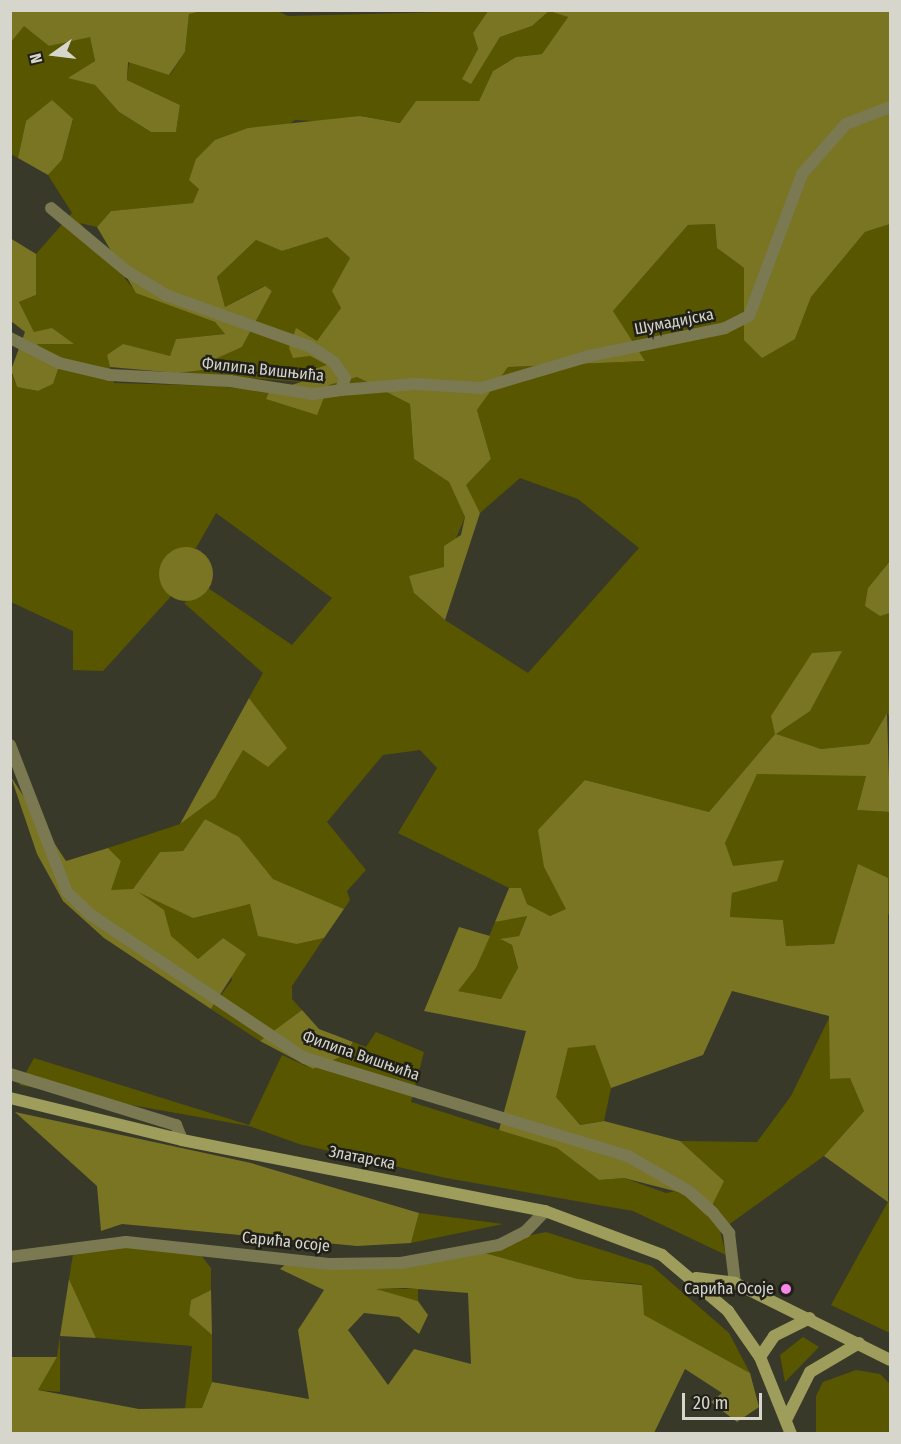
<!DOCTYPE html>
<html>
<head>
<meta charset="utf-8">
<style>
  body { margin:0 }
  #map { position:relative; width:901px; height:1444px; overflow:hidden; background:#393929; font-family:"Fira Sans Condensed",sans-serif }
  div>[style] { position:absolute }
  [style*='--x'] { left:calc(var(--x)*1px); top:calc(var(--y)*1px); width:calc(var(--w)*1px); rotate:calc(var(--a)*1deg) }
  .green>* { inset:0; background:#595600 }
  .forest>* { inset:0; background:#797523 }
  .round { border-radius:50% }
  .lane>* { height:12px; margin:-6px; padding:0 6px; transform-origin:6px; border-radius:6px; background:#7a7951 }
  .street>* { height:12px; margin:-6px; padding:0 6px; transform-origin:6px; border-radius:6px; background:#7a7951 }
  .secondary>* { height:12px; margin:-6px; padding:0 6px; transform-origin:6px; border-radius:6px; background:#9f9d5c }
  .dots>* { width:16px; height:16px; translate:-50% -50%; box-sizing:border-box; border:3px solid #201f18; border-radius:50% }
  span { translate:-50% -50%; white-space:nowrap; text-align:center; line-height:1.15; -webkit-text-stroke:5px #201f18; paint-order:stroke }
  .street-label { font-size:16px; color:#d6d6cd }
  .poi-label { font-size:16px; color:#d6d6cd }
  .right { translate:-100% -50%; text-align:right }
  .frame { position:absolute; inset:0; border:12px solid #d6d6cd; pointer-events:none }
  .north { position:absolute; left:24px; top:24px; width:60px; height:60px; -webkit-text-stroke:4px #201f18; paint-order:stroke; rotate:256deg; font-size:16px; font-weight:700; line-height:24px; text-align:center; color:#d6d6cd }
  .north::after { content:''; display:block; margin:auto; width:21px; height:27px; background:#d6d6cd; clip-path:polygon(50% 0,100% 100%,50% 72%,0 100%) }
  .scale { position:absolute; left:682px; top:1393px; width:80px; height:27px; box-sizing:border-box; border:3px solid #d6d6cd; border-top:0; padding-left:8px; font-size:18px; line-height:21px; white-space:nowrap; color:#d6d6cd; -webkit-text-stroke:4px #201f18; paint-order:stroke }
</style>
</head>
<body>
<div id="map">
  <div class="green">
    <div style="clip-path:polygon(201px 10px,275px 10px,288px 16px,488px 11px,473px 33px,478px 49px,463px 78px,471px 83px,500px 37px,532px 26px,549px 11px,568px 17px,542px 54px,516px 57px,493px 71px,479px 101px,416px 101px,401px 123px,360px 116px,332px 122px,295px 120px,200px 189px,194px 203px,111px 211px,97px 227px,80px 223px,136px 292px,215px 322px,225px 334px,176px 339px,170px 357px,107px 355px,114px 383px,217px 386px,269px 392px,266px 399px,357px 377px,410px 404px,414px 459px,449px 482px,465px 517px,444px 567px,414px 593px,445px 620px,528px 673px,639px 548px,578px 499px,520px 478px,480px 513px,465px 485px,491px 459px,477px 410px,508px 367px,644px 361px,613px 311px,688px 225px,715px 224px,717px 248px,744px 268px,745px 299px,795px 339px,811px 297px,865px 232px,890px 224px,890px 561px,868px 588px,880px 615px,890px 613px,890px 718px,887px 713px,869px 744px,821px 749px,775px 734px,709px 812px,585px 780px,544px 867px,567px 909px,550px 916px,527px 904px,521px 888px,509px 888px,398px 833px,437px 768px,420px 750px,383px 755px,327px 822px,366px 870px,347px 891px,350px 900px,344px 909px,273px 879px,238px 837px,205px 819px,183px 851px,160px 852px,133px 889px,224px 909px,250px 904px,297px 944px,324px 938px,292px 986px,292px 999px,302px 1010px,260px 1041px,211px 1009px,232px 980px,223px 938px,198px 959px,110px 890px,121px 861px,108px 848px,180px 824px,229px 775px,243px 749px,286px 748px,249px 698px,263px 673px,184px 603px,208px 588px,292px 645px,332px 598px,216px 513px,196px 548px,175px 549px,174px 593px,103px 671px,73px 670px,73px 631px,11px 602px,10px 370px,17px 387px,38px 391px,53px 384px,37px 344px,73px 343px,34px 332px,19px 302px,36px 295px,36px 254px,72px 213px,48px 175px,62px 160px,73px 120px,26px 121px,18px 158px,11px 154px,11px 42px,24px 25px,49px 46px,90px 36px,95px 61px,69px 78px,95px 85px,119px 112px,151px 132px,176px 132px,180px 105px,127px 80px,129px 62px,170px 75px,185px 52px,189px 13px)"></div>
    <div style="clip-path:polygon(327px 237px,350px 258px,333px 291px,341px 308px,310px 356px,328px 365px,301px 382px,177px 373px,242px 347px,272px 291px,264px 286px,225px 307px,217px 277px,256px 240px,282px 251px)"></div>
    <div style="clip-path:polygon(803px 771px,866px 776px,857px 810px,890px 812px,890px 915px,848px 899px,834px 944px,786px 946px,783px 920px,730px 918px,732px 892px,777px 881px,732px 866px,725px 843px,738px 808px,757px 774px)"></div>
    <div style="clip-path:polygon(527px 915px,519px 936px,501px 940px,512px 945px,518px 969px,501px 999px,457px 991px,476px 968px,495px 922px)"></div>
    <div style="clip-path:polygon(830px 1016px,830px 1079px,850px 1077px,864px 1111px,824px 1156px,720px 1231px,726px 1255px,633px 1211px,446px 1178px,299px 1144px,249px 1126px,19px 1085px,34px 1058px,249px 1125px,282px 1055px,313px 1069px,345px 1055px,353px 1042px,366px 1047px,376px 1032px,424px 1052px,411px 1102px,557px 1148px,599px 1180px,624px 1178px,666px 1193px,724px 1181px,680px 1141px,757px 1142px,791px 1096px)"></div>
    <div style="clip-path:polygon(595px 1044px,611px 1088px,604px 1121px,580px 1125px,555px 1096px,568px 1048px)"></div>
    <div style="clip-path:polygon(890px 1198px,890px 1333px,831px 1305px)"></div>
    <div style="clip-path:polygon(419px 1213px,503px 1224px,411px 1243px)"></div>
    <div style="clip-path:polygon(546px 1232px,652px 1266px,729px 1333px,750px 1373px,643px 1315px,642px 1284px,578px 1279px,474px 1250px,409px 1261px)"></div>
    <div style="clip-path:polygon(138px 1240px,193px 1245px,211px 1268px,211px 1290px,191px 1300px,189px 1315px,212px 1335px,212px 1382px,202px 1408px,185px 1409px,192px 1346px,96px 1338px,69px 1279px,73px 1254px)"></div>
    <div style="clip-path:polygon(374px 1289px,418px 1289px,418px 1301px)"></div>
    <div style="clip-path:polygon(60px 1336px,60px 1392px,38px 1390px,57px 1357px)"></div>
    <div style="clip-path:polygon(803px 1337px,819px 1347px,785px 1382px,780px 1355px)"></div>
    <div style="clip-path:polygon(856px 1370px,880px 1374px,890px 1384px,890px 1433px,816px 1433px,816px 1396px,823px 1382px)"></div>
  </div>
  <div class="forest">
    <div style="clip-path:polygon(11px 10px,201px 11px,189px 14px,185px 52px,169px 75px,128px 62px,127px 80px,180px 105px,176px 132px,151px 132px,119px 112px,95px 85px,68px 78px,95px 61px,90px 37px,49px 46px,24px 26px,11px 42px)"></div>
    <div style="clip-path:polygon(488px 11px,890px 11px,890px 224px,865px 232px,811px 297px,795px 339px,762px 358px,744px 340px,744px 268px,717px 248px,715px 224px,688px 225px,613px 311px,645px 361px,508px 367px,477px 410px,491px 459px,466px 485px,480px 513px,445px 620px,414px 593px,409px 576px,444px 567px,444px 546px,461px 535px,465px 517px,449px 482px,414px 459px,410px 404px,357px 377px,329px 385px,317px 415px,266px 399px,269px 392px,301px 382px,305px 372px,327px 365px,310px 356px,293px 358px,289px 348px,296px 328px,317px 341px,341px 308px,332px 291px,350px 258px,327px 237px,282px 251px,256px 240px,217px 277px,225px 307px,265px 286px,272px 291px,242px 347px,215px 359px,210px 369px,177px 373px,110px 367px,107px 355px,123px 344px,170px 356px,176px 339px,225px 334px,215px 322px,136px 293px,97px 227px,111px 211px,193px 203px,199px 189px,189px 180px,196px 159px,215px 140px,248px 128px,360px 116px,400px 123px,416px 101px,479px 101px,493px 71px,516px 57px,542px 54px,568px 17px,549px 11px,532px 26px,500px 37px,471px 84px,462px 79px,478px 49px,473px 33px)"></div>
    <div style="clip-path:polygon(52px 100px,73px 119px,62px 160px,48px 175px,18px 158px,26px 121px)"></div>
    <div style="clip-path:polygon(10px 238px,36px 254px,36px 295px,19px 302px,34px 332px,52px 328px,74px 344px,37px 344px,58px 369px,53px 384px,38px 391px,17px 387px,11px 370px,25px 332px,11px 321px)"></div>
    <div class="round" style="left:159px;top:547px;width:54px;height:54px"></div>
    <div style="clip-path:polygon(890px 561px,890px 613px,880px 616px,865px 606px,868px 588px)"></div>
    <div style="clip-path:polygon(842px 651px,810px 711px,776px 734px,821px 749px,869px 744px,887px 713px,890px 812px,857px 810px,866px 776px,757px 774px,725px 843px,733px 866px,784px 860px,777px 881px,732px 893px,730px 917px,783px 920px,786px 946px,834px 944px,858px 864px,888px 878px,888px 1202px,824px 1156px,864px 1111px,850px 1078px,830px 1079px,829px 1016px,732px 991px,703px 1055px,611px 1088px,595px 1045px,568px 1048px,556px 1097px,580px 1125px,604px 1121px,680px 1141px,724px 1181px,707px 1216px,682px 1193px,624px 1178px,599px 1180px,557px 1148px,499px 1130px,526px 1031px,424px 1011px,459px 927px,490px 936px,476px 968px,458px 991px,501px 999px,518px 968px,512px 945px,500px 939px,519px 936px,527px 916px,495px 922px,509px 888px,521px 888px,527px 904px,550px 916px,566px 909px,544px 867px,538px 830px,585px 780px,709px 812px,775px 734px,771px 716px,812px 653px)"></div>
    <div style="clip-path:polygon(249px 698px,287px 748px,268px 767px,243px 750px,215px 798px,180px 824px)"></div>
    <div style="clip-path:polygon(11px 777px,66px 861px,108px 848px,121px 861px,111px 890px,133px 889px,160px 852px,183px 851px,205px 819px,239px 837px,273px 879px,344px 909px,324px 938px,297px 944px,258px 936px,250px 904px,193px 918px,138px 892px,164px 910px,171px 936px,198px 959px,223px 938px,246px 954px,211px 1009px,104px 938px,63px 901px,37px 854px)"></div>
    <div style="clip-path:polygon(302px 1010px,319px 1029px,353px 1042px,345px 1055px,313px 1069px,260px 1041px)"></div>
    <div style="clip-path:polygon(15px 1112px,251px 1163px,419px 1213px,411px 1243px,357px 1246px,122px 1224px,101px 1231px,97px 1186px)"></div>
    <div style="clip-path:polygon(evenodd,474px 1250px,578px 1279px,642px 1285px,644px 1315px,750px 1373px,759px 1407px,737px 1422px,711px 1402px,722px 1393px,685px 1369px,654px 1433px,11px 1433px,10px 1357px,57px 1357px,38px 1390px,139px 1409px,202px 1408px,212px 1382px,309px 1399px,298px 1330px,324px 1290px,280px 1269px,295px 1256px,372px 1264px,474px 1250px,405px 1288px,468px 1293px,471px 1364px,414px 1349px,388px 1385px,348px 1330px,364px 1313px,399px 1317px,419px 1334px,428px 1315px,418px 1301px,376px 1289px,405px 1288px)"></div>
    <div style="clip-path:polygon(69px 1279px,96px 1338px,60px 1336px)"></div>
    <div style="clip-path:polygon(211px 1290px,212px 1335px,189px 1315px,191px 1300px)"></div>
  </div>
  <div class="lane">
    <div style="--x:10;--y:1074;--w:174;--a:17.1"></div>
    <div style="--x:176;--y:1125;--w:16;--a:68"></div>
  </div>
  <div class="street">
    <div style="--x:10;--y:338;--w:55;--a:27"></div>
    <div style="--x:59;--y:363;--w:52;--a:13.2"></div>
    <div style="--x:110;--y:375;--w:120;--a:2.9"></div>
    <div style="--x:230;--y:381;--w:84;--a:8.9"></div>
    <div style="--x:313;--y:394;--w:28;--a:-8"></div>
    <div style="--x:341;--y:390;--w:13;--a:-72"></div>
    <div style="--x:345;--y:378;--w:19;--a:-125"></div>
    <div style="--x:334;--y:362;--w:27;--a:-147"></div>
    <div style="--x:311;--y:347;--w:154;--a:-160.3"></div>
    <div style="--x:166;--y:295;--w:44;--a:-148.8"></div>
    <div style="--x:128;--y:272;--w:100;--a:-140.3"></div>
    <div style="--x:341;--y:390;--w:74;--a:-4.6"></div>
    <div style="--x:415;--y:384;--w:66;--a:3.5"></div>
    <div style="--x:481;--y:388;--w:113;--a:-16.5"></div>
    <div style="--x:589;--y:356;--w:139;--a:-11.6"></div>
    <div style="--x:725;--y:328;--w:27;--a:-27"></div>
    <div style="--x:749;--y:316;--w:152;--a:-69.5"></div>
    <div style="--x:802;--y:174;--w:67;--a:-48.7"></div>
    <div style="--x:846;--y:124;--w:47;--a:-21.1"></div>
    <div style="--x:10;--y:745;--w:158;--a:68.8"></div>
    <div style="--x:67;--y:892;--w:33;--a:44"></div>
    <div style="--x:91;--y:915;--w:257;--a:33.8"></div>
    <div style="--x:305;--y:1058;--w:338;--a:16.9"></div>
    <div style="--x:628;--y:1156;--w:72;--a:30.1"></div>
    <div style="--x:690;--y:1192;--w:31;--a:42"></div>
    <div style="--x:713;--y:1213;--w:26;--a:51"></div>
    <div style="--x:729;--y:1233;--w:50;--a:83.2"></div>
    <div style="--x:10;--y:1257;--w:117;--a:-7.4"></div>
    <div style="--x:126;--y:1242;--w:204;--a:6.2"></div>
    <div style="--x:329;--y:1264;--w:72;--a:-0.8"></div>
    <div style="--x:401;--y:1263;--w:100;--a:-10.4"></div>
    <div style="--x:499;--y:1245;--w:29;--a:-27"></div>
    <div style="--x:525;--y:1232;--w:29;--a:-46"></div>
  </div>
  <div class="secondary">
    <div style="--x:10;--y:1098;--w:177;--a:13.7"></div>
    <div style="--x:182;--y:1140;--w:370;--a:11.1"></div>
    <div style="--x:545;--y:1211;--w:125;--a:20.6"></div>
    <div style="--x:662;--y:1255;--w:87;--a:40.3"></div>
    <div style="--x:728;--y:1311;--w:56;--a:55.2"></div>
    <div style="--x:760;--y:1357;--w:83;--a:68.1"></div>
    <div style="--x:696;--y:1278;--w:39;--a:7"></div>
    <div style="--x:735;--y:1283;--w:173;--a:26.4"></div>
    <div style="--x:760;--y:1357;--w:25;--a:-56"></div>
    <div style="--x:774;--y:1336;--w:40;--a:-26.6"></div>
    <div style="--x:787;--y:1418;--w:51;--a:-63.4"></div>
    <div style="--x:810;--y:1372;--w:57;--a:-30.6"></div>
  </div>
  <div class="dots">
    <div style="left:786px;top:1289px;background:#f987e9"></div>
  </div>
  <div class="street-label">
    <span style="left:674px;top:322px;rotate:-11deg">Шумадијска</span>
    <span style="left:263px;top:370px;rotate:6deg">Филипа Вишњића</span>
    <span style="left:361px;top:1056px;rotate:19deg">Филипа Вишњића</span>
    <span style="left:362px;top:1158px;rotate:11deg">Златарска</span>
    <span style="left:286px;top:1242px;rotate:6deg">Сарића осоје</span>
  </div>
  <div class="poi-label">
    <span class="right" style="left:774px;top:1289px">Сарића Осоје</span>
  </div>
  <div class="frame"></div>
  <div class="north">N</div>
  <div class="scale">20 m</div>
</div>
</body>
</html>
